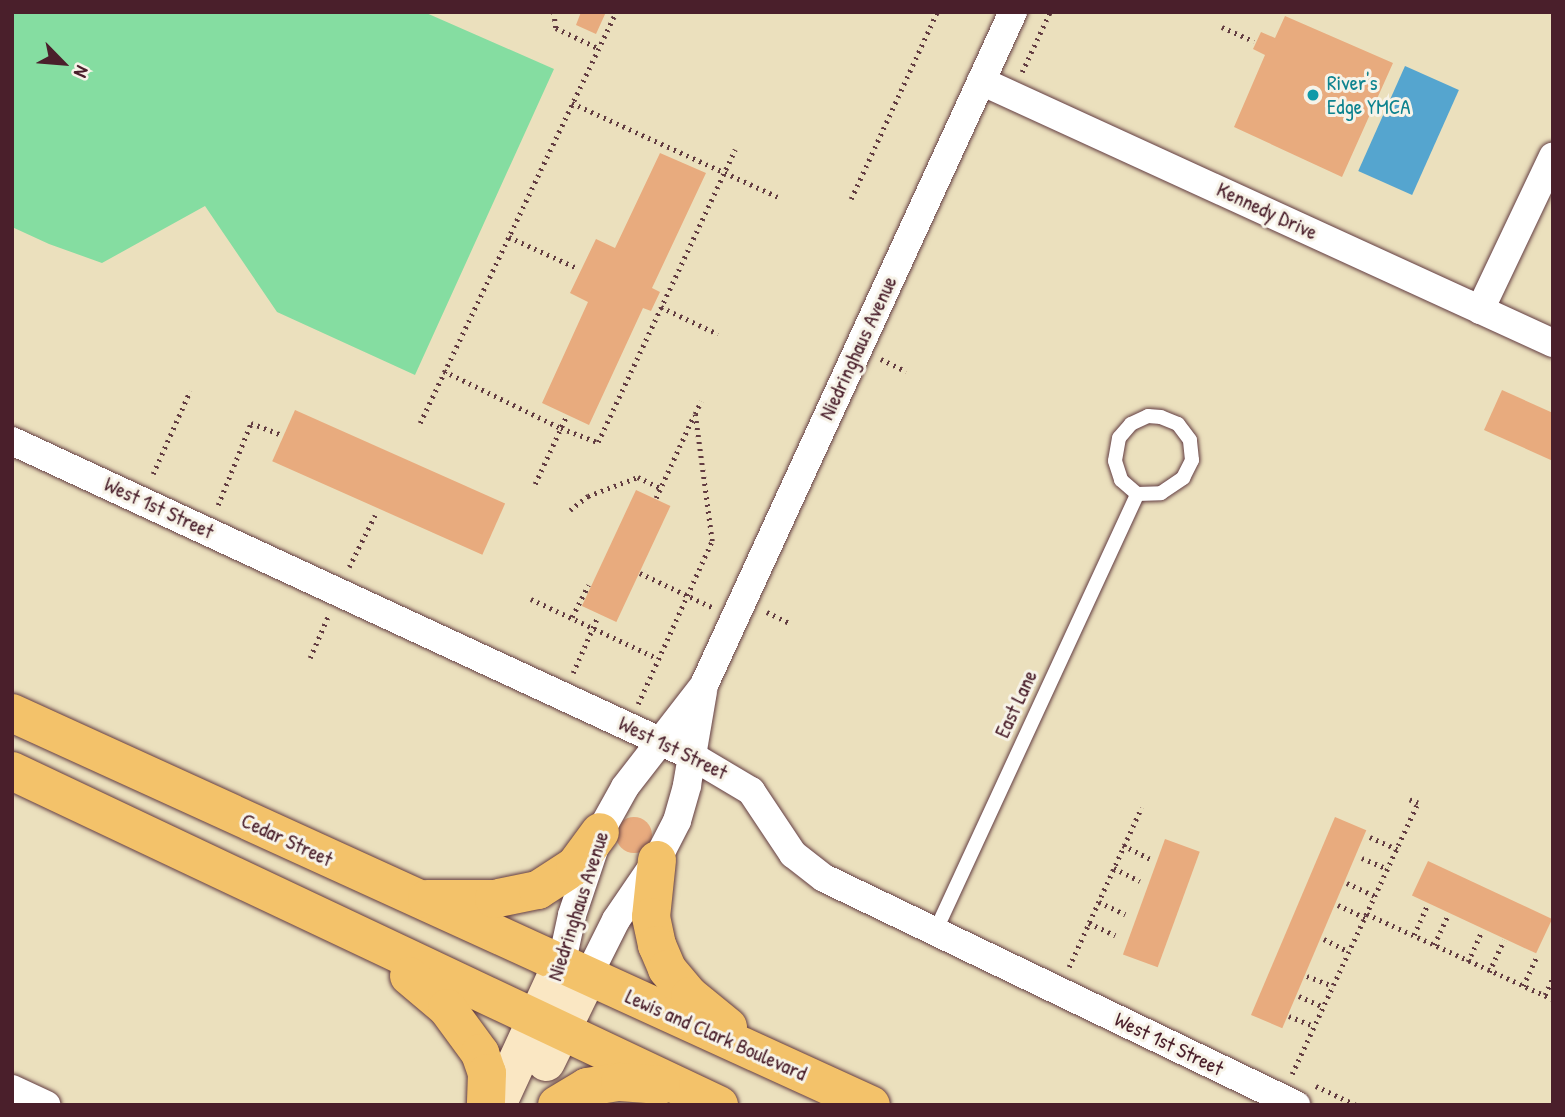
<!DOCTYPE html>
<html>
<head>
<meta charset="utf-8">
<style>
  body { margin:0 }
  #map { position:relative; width:1565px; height:1117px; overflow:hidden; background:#ebe0bd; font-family:"Patrick Hand",sans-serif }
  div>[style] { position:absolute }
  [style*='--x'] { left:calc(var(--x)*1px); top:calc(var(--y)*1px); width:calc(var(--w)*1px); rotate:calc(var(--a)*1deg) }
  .green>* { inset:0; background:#85dda1 }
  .water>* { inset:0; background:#55a5cf; transform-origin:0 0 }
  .building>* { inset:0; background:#e8ab7e; transform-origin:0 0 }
  .round { border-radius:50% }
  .path>* { height:4.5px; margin-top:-2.25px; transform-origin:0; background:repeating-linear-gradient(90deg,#623c41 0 2px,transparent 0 7px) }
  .roads { filter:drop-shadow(0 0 2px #623c41) drop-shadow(0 0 2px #623c41) }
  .lane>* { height:14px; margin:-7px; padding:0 7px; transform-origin:7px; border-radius:7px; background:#fff }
  .street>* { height:28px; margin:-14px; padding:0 14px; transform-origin:14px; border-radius:14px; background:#fff }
  .secondary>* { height:38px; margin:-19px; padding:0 19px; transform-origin:19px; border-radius:19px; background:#fae7c3 }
  .highway>* { height:38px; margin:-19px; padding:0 19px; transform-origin:19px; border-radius:19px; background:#f3c26a }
  .dots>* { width:19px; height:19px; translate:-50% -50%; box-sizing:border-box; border:4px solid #f7f3e8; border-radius:50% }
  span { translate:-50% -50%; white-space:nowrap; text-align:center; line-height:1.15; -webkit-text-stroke:6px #f7f3e8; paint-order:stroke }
  .culture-label { font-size:21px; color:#0d838f }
  .left { translate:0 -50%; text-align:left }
  .street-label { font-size:21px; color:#4a1f2b }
  .frame { position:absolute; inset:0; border:14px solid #4a1f2b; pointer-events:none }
  .north { position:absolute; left:28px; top:28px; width:70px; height:70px; -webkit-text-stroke:5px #f7f3e8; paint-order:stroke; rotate:115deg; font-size:19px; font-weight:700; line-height:28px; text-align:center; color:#4a1f2b }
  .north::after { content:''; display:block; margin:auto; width:24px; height:32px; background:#4a1f2b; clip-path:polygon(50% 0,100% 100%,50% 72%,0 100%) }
</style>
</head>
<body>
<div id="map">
  <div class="green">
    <div style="clip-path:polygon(12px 12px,424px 12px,554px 69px,415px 375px,277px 312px,205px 206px,102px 263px,49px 244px,12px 227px)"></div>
  </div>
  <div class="water">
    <div style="left:1405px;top:66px;width:59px;height:115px;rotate:24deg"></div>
  </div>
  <div class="building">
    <div style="clip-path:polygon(581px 12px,606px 12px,596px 34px,576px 25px)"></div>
    <div style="clip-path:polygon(1285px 16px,1393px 63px,1342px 177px,1234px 127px,1265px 55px,1253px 49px,1261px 32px,1275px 38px)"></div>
    <div style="clip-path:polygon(660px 153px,706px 173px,652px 288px,660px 292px,651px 311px,643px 308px,589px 425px,542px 403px,588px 302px,570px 293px,596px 239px,615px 248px)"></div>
    <div style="clip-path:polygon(1502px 390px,1553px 413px,1553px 461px,1484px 430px)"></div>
    <div style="left:295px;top:410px;width:230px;height:56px;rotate:24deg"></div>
    <div style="left:636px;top:490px;width:38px;height:128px;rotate:25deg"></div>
    <div class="round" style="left:616px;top:817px;width:36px;height:36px"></div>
    <div style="left:1335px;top:817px;width:34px;height:215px;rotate:23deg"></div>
    <div style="left:1165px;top:839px;width:37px;height:123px;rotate:20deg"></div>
    <div style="left:1428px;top:861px;width:137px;height:38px;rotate:25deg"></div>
  </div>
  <div class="path">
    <div style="--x:554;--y:12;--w:16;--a:83"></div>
    <div style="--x:556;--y:28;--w:47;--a:25.5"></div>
    <div style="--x:1222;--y:27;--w:35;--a:24"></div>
    <div style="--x:1022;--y:72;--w:66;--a:-65"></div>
    <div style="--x:572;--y:103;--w:226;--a:24.5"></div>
    <div style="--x:851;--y:199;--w:206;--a:-65.3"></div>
    <div style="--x:509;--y:237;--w:75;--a:24.5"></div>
    <div style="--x:661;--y:307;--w:63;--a:25.3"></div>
    <div style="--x:881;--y:359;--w:28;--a:26"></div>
    <div style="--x:444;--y:371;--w:130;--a:26"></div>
    <div style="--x:561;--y:428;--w:40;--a:21"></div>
    <div style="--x:598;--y:442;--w:323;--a:-64.9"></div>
    <div style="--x:420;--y:423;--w:455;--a:-64.5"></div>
    <div style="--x:153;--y:474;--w:91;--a:-66"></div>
    <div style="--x:535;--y:484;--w:74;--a:-65.2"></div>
    <div style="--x:656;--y:498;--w:91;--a:-65.4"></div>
    <div style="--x:218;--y:505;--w:88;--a:-68.1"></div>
    <div style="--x:251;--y:423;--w:33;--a:21"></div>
    <div style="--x:570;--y:510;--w:23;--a:-38"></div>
    <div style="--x:588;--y:496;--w:53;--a:-20.8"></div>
    <div style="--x:638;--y:477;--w:25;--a:26"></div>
    <div style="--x:349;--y:567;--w:58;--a:-63.4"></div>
    <div style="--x:640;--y:573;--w:80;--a:25.3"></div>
    <div style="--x:531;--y:599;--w:139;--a:25.1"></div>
    <div style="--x:767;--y:612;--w:25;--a:26"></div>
    <div style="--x:572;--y:617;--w:36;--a:-63"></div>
    <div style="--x:310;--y:658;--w:48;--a:-66.6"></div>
    <div style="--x:573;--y:673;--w:62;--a:-66.3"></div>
    <div style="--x:638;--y:704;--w:179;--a:-65.6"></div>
    <div style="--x:712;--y:541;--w:128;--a:-97.6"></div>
    <div style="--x:695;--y:414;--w:14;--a:-65"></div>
    <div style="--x:1370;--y:837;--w:30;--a:24"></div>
    <div style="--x:1123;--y:845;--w:33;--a:27"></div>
    <div style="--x:1362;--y:858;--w:28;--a:23"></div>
    <div style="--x:1114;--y:868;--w:29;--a:27"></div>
    <div style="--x:1347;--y:883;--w:31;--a:25"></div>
    <div style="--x:1099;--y:902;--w:29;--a:25"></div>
    <div style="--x:1338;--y:905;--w:31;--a:25"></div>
    <div style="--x:1367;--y:914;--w:205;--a:24.6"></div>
    <div style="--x:1089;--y:923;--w:29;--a:25"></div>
    <div style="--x:1414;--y:935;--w:32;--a:-66"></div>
    <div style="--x:1324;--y:939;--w:28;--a:27"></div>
    <div style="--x:1434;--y:945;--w:33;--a:-65"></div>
    <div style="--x:1468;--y:962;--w:34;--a:-66"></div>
    <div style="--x:1069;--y:967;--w:175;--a:-65.6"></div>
    <div style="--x:1489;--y:972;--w:35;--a:-65"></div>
    <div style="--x:1307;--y:976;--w:28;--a:21"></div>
    <div style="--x:1523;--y:986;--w:33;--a:-65"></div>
    <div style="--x:1545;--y:995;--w:20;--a:-66"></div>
    <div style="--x:1299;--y:996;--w:27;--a:24"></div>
    <div style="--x:1289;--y:1016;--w:27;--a:22"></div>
    <div style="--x:1292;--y:1074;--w:299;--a:-65.1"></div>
    <div style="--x:1418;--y:803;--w:9;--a:-159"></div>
    <div style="--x:1316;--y:1086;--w:44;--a:25.4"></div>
  </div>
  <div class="roads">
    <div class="lane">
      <div style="--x:935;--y:932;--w:482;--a:-65.2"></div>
      <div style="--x:1137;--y:494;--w:24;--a:-2"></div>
      <div style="--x:1161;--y:493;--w:27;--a:-34"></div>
      <div style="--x:1183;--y:478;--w:20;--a:-63"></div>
      <div style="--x:1192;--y:460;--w:20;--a:-96"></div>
      <div style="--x:1190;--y:440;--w:20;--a:-127"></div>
      <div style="--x:1178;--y:424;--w:18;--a:-158"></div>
      <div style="--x:1161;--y:417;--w:13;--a:-176"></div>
      <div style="--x:1148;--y:416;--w:19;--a:155"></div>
      <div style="--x:1131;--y:424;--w:18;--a:131"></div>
      <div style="--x:1119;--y:438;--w:23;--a:100"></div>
      <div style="--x:1115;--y:461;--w:20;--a:72"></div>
      <div style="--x:1121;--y:480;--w:21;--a:41"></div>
    </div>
    <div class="street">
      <div style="--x:981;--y:81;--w:629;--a:24.61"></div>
      <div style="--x:1480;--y:310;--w:170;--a:-64.6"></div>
      <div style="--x:12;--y:441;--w:749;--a:24.86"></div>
      <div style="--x:692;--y:756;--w:69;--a:30.7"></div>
      <div style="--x:751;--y:791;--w:76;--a:56.3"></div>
      <div style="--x:793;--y:854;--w:39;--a:38"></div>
      <div style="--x:824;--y:878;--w:524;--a:25.68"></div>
      <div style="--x:561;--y:966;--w:52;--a:-77.8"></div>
      <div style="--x:572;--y:915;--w:88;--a:-71.4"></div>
      <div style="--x:600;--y:832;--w:51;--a:-60.9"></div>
      <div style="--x:625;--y:787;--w:129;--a:-52.2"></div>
      <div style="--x:704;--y:685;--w:741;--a:-65.34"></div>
      <div style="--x:587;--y:978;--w:65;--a:-63.4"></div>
      <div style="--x:616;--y:920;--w:73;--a:-55.7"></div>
      <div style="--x:657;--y:860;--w:44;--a:-62.9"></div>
      <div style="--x:677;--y:821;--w:37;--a:-74"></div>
      <div style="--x:687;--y:785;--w:95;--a:-80.3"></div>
      <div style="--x:12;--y:1089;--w:38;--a:25"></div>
    </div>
    <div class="secondary">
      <div style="--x:546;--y:1062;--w:93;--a:-64"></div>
      <div style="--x:497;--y:1105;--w:153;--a:-65.3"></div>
    </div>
    <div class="highway">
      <div style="--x:12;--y:713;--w:944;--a:24.53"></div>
      <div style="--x:12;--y:771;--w:782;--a:25.29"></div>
      <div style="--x:657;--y:860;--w:57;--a:96"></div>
      <div style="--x:651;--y:917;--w:29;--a:78"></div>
      <div style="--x:657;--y:945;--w:26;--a:67"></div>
      <div style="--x:667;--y:969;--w:35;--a:50"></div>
      <div style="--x:690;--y:996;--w:49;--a:39.2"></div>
      <div style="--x:427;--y:899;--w:67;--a:0"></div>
      <div style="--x:494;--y:899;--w:45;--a:-11.6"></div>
      <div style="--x:538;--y:890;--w:44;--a:-33"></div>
      <div style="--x:575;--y:866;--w:42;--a:-53.7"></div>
      <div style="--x:409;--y:976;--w:50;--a:40.1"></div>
      <div style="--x:447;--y:1008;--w:56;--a:53.7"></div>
      <div style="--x:480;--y:1053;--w:21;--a:71"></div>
      <div style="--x:487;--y:1073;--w:32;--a:92"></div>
      <div style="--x:557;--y:1105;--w:35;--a:-31"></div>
      <div style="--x:587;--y:1087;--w:33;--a:-9"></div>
      <div style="--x:620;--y:1082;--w:41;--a:4.2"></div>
    </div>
  </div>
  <div class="dots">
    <div style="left:1313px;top:95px;background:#0f9aa8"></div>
  </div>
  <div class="culture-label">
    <span class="left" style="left:1327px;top:95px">River's<br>Edge YMCA</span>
  </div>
  <div class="street-label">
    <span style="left:1267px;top:211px;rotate:25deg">Kennedy Drive</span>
    <span style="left:858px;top:348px;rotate:-65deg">Niedringhaus Avenue</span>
    <span style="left:159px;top:508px;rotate:25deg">West 1st Street</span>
    <span style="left:1016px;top:704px;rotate:-65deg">East Lane</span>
    <span style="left:673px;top:748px;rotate:26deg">West 1st Street</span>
    <span style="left:287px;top:840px;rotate:25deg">Cedar Street</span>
    <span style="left:578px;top:906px;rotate:-72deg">Niedringhaus Avenue</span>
    <span style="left:716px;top:1035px;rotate:24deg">Lewis and Clark Boulevard</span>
    <span style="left:1169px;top:1044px;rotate:26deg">West 1st Street</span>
  </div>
  <div class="frame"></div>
  <div class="north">N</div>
</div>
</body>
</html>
